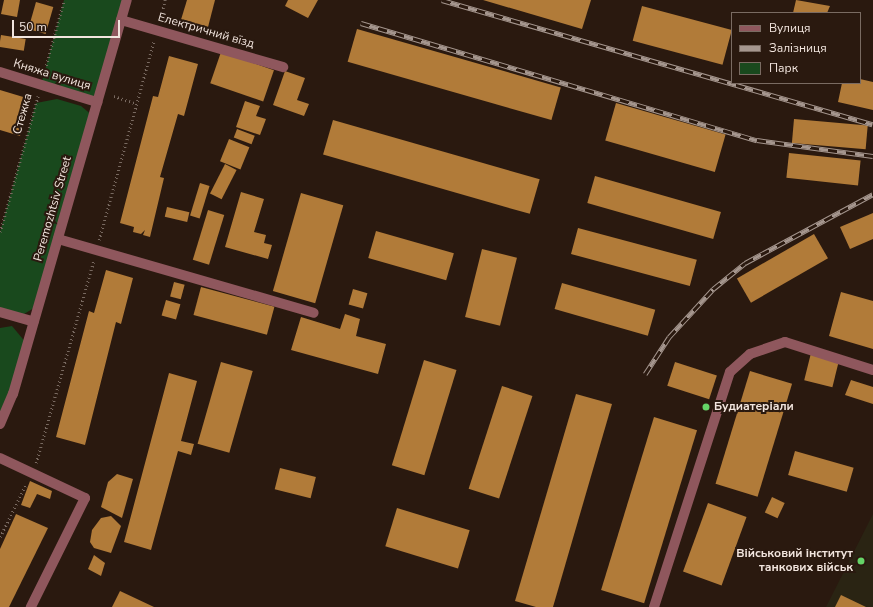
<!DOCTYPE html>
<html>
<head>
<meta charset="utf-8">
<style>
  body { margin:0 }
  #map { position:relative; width:873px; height:607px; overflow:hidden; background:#2a190f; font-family:"Nunito Sans",sans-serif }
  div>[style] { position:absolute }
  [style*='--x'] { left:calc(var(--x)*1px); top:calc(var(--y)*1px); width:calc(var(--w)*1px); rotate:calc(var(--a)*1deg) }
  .education>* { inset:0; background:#2a2413 }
  .green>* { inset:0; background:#19491d }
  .building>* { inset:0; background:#b17b39; transform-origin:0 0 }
  .path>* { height:2.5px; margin-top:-1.25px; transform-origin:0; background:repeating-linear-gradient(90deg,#786960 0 1px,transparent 0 4px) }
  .minor>* { height:10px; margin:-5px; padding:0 5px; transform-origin:5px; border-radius:5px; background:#8f575d }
  .rail>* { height:4.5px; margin-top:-2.25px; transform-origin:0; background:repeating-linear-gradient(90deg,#2a190f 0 9px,#a5968e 0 18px); box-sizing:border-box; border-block:1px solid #a5968e }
  .dots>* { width:11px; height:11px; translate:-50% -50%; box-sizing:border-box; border:2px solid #2a190f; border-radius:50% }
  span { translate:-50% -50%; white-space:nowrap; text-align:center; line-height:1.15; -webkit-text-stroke:4px #2a190f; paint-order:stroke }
  .street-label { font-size:12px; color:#f2e5de }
  .poi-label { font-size:12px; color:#f2e5de; font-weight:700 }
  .left { translate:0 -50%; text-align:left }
  .right { translate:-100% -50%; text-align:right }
  .legend { position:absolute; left:731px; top:12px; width:130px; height:72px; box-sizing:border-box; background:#2a190f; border:1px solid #7a6b62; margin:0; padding:5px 7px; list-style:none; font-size:12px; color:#f2e5de }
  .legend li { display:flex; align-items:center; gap:8px; height:20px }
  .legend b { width:20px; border:1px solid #7a6b62 }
  .scale { position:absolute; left:12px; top:20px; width:108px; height:18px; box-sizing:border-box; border:2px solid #f2e5de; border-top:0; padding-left:5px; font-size:12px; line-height:14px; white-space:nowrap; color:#f2e5de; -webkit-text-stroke:3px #2a190f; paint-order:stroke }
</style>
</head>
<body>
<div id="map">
  <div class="education">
    <div style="clip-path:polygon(873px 514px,873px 607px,826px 607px)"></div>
  </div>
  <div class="green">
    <div style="clip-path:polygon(64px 0,127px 0,97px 102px,41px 85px)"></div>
    <div style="clip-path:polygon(57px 99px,81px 106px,93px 116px,39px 305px,19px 317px,0 312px,0 232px,36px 103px)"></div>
    <div style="clip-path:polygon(12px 326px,27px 344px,0 424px,0 328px)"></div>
  </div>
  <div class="building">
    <div style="clip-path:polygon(4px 0,20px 0,17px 17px,1px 14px)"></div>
    <div style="clip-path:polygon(187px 0,215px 0,207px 31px,180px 23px)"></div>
    <div style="clip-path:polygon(288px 0,318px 0,308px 18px,285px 6px)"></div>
    <div style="clip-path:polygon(483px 0,591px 0,582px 29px)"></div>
    <div style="clip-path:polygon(796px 0,830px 6px,827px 13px,793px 13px)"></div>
    <div style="left:36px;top:2px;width:18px;height:28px;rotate:16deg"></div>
    <div style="left:642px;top:6px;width:93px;height:36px;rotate:15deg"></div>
    <div style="left:357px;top:29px;width:212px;height:34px;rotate:16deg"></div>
    <div style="left:1px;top:35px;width:25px;height:12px;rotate:9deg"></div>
    <div style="left:221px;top:52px;width:56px;height:33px;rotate:19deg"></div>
    <div style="clip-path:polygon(169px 56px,198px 64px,184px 116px,178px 114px,160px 177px,164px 178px,150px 237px,143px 235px,145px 230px,141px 234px,133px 232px,134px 227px,120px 223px,153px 96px,158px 97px)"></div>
    <div style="clip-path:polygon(285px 71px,305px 78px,297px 100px,309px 104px,304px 116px,273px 105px)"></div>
    <div style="clip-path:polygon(860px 79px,873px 82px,873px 110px,838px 102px,842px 83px,860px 83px)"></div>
    <div style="clip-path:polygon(0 90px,30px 99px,20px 136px,0 130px)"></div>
    <div style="clip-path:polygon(245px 101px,260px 106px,256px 116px,266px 119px,260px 135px,236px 127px)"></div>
    <div style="left:616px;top:103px;width:114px;height:39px;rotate:16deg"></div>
    <div style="left:794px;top:119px;width:74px;height:24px;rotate:5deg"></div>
    <div style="left:333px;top:120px;width:215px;height:36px;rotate:16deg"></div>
    <div style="left:237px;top:129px;width:19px;height:9px;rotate:21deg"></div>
    <div style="left:229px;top:139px;width:22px;height:24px;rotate:22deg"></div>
    <div style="left:789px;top:153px;width:72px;height:25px;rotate:6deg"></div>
    <div style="left:225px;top:164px;width:13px;height:33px;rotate:27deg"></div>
    <div style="left:595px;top:176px;width:131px;height:28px;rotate:16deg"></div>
    <div style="left:200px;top:183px;width:10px;height:34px;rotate:17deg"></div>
    <div style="clip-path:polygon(241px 192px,264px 199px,254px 232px,266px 235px,264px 243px,272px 245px,268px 259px,225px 247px)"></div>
    <div style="left:301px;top:193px;width:44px;height:102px;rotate:16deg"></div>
    <div style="left:167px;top:207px;width:23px;height:10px;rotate:13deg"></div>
    <div style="left:208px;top:210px;width:17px;height:52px;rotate:17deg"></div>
    <div style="clip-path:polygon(873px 213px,873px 239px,850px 249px,840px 227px)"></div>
    <div style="left:578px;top:228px;width:123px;height:27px;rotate:15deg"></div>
    <div style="left:376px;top:231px;width:81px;height:28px;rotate:16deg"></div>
    <div style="left:814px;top:234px;width:28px;height:89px;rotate:60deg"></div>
    <div style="left:482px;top:249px;width:36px;height:70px;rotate:14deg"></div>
    <div style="clip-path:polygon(106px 270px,133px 278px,121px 324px,116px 322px,85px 445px,56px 437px,89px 311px,94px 313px)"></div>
    <div style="left:174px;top:282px;width:11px;height:15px;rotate:15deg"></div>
    <div style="left:562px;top:283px;width:97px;height:27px;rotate:16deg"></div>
    <div style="left:201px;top:287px;width:76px;height:29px;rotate:15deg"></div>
    <div style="left:353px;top:289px;width:15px;height:16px;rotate:16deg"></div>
    <div style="clip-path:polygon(841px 292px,873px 301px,873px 349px,829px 336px)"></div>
    <div style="left:166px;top:300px;width:15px;height:16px;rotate:16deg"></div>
    <div style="clip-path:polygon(345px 314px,360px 319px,356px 336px,386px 344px,378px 374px,291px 350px,301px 317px,340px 329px)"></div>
    <div style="left:811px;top:353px;width:29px;height:28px;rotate:14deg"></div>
    <div style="left:424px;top:360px;width:34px;height:110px;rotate:17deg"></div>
    <div style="left:221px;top:362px;width:33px;height:85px;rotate:16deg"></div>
    <div style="left:675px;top:362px;width:44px;height:25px;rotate:18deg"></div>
    <div style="left:750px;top:371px;width:44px;height:118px;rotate:17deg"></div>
    <div style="clip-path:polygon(169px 373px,197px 381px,181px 441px,194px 444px,191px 455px,178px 451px,151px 550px,124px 542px)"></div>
    <div style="clip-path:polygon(851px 380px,873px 387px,873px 404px,845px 395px)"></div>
    <div style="left:502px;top:386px;width:32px;height:108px;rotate:18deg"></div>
    <div style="clip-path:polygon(576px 394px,612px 404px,553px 607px,536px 607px,515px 601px)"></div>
    <div style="left:654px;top:417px;width:45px;height:181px;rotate:17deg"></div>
    <div style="left:795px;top:451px;width:61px;height:25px;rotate:16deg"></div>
    <div style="left:280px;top:468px;width:37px;height:22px;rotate:14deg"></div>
    <div style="clip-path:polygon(117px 474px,133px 479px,122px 518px,101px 507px,108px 482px)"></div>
    <div style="clip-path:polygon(30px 481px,52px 491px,50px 499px,37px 494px,30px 508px,21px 505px)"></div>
    <div style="left:772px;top:497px;width:14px;height:17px;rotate:25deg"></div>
    <div style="left:708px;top:503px;width:41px;height:73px;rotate:20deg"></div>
    <div style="left:397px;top:508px;width:76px;height:40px;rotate:17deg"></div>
    <div style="clip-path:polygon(16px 514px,48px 528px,9px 607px,0 607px,0 549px)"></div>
    <div style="clip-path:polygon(111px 516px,121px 526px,111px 553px,94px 548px,90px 542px,92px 530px,101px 518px)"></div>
    <div style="clip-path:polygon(94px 555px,105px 563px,101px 576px,88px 569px)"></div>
    <div style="clip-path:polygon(120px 591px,154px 607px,112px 607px)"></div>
    <div style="clip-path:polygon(841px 595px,866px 607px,835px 607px)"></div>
  </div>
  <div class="path">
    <div style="--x:160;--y:20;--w:21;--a:-76"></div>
    <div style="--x:44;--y:73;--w:76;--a:-74.7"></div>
    <div style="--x:114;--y:96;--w:24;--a:19"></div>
    <div style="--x:0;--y:232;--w:141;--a:-74.4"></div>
    <div style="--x:99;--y:240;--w:207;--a:-74.6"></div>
    <div style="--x:36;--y:463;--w:211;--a:-74.1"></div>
    <div style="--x:0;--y:537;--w:59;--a:-63.9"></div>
  </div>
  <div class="minor">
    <div style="--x:121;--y:20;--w:169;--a:16.2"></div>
    <div style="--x:0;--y:72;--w:102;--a:17.2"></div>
    <div style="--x:58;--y:239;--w:266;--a:16.1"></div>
    <div style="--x:0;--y:312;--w:35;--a:16"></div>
    <div style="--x:0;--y:424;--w:33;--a:-67"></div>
    <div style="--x:13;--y:394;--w:410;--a:-73.9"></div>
    <div style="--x:0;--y:458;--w:94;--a:25.2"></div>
    <div style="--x:85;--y:498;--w:122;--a:116.4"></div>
    <div style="--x:654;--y:607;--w:247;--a:-72.1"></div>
    <div style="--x:730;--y:372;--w:27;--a:-42"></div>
    <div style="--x:750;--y:354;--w:37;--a:-19"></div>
    <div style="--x:785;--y:342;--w:92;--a:17.7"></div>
  </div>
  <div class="rail">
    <div style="--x:442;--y:0;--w:448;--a:16.1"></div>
    <div style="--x:361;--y:23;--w:413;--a:16.5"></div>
    <div style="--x:757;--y:140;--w:117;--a:7.9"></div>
    <div style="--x:645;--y:374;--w:44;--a:-57"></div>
    <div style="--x:669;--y:337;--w:65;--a:-47.5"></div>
    <div style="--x:713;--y:289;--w:41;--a:-39.1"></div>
    <div style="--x:745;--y:263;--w:145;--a:-28.3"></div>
  </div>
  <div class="dots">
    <div style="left:706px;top:407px;background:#65d467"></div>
    <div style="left:861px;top:561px;background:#65d467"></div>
  </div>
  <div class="street-label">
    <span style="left:206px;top:31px;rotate:16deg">Електричний вїзд</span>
    <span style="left:52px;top:75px;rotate:17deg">Княжа вулиця</span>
    <span style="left:23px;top:114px;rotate:-74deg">Стежка</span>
    <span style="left:53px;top:209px;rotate:-74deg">Peremozhtsiv Street</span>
  </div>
  <div class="poi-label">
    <span class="left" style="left:714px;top:407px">Будиатеріали</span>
    <span class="right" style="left:853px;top:561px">Військовий інститут<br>танкових військ</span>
  </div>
  <ul class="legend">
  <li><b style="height:5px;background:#8f575d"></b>Вулиця</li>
  <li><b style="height:5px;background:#a5968e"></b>Залізниця</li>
  <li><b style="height:11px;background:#19491d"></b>Парк</li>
  </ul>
  <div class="scale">50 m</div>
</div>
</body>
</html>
